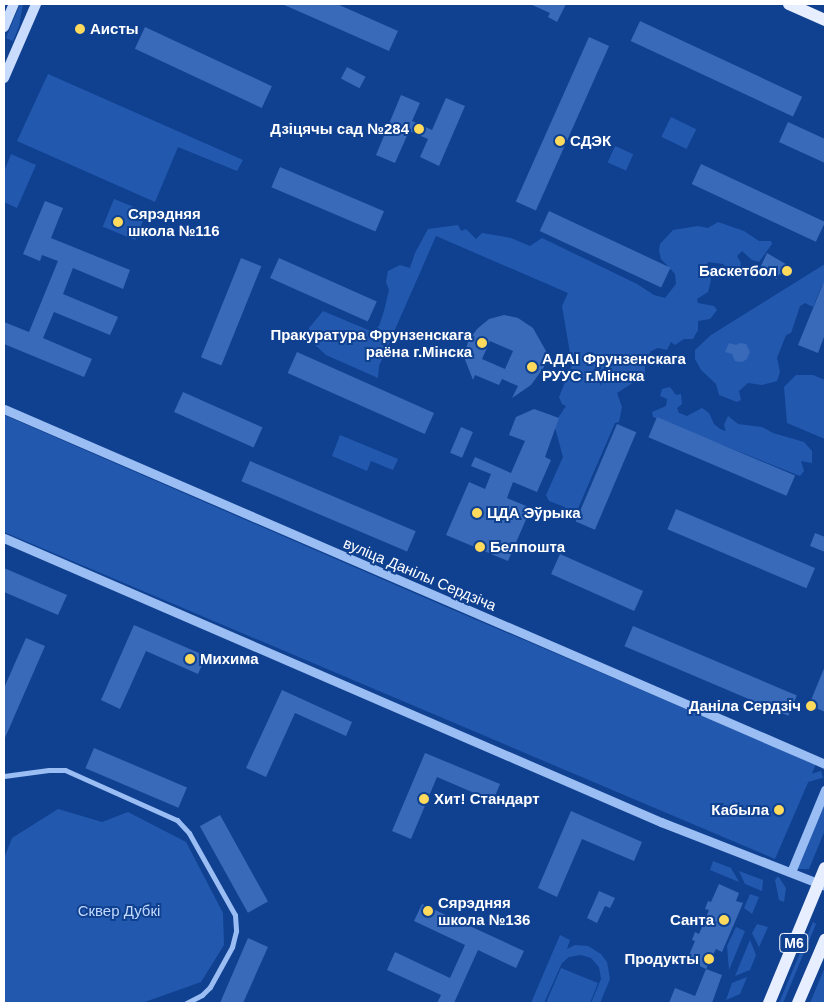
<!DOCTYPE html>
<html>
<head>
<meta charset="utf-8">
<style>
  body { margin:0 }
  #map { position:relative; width:829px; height:1007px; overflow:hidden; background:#104090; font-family:Helvetica,sans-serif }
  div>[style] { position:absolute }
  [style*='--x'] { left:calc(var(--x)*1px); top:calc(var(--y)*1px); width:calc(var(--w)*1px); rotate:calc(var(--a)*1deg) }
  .green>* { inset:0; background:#2259af; transform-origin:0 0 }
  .building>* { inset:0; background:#396ab9; transform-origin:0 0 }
  .minor>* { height:5px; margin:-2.5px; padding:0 2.5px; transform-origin:2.5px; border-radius:2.5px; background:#9abdf3 }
  .tertiary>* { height:9px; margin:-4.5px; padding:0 4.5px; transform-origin:4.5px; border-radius:4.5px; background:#9abdf3 }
  .secondary>* { height:10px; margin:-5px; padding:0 5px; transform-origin:5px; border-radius:5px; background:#c9dcfd }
  .primary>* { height:12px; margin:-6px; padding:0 6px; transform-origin:6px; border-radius:6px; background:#e6eeff }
  .dots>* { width:14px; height:14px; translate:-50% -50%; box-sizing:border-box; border:2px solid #104090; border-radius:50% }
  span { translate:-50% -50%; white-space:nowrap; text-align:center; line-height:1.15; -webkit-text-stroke:4px #104090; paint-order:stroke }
  .shield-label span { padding:1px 4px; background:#104090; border:1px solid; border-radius:4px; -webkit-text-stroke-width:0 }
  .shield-label { font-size:14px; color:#fff; font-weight:700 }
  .poi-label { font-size:15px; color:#fff; font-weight:700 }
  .left { translate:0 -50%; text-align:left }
  .right { translate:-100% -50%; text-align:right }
  .street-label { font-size:15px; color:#fff }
  .park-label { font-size:15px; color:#c2d9fd }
  .frame { position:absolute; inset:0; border:5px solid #fff; pointer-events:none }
</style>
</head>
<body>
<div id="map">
  <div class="green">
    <div style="clip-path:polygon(20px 4px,23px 4px,19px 26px,13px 41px,6px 38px)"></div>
    <div style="clip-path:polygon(48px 74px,243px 160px,237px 171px,178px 147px,155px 202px,17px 141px)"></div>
    <div style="left:671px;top:117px;width:28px;height:22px;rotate:26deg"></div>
    <div style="left:615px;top:146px;width:20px;height:18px;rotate:24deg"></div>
    <div style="clip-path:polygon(11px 154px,36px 165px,17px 208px,4px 202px,4px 172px)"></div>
    <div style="left:114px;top:199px;width:35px;height:30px;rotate:22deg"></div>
    <div style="clip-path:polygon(718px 222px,744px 231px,759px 241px,771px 241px,772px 244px,759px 262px,752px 260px,742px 251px,737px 256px,741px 263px,740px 269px,735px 272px,731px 272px,723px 264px,708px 262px,704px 271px,710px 275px,711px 280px,708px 292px,697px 299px,698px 303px,714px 306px,717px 310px,710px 319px,698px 321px,698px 330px,693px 339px,684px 339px,675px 345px,671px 342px,667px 350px,658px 348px,651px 351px,645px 361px,645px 375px,617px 393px,622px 407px,619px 422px,615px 423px,573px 520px,563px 516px,565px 507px,549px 501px,546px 495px,563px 457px,554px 424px,566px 406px,562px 404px,559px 397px,572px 365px,562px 306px,568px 293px,436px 236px,379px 366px,378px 378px,326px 355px,311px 341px,309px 328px,323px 311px,373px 332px,379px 326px,384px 311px,389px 290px,386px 282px,388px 271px,400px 265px,410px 268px,415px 253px,428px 229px,458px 225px,461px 231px,466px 229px,476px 239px,482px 233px,511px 238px,530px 246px,542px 238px,637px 284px,654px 295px,665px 298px,676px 284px,675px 274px,661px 259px,659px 251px,660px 244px,673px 230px,698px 226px,708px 228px)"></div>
    <div style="clip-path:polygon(825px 264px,825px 286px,822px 285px,813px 307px,805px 303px,800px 306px,791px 333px,786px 335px,777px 358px,780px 372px,777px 381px,762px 385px,748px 383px,739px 391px,741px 400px,737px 402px,719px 395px,716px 384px,701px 370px,695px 359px,695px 350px,711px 335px)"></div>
    <div style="clip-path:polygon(796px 375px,813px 375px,825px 380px,825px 439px,787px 423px,784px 387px)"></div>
    <div style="clip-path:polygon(670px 387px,676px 395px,681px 394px,682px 404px,677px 408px,679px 413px,687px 416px,702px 408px,709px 413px,714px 424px,720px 429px,726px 431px,724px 425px,728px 416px,738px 424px,762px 427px,773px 433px,804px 442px,812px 451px,812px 463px,801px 461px,804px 471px,800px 476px,653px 417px,652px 412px,666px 406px,667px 399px,660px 396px,662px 389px)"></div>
    <div style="clip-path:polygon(4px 415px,446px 607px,816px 764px,775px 859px,4px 532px)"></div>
    <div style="clip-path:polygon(340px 435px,398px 459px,393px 470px,371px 461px,367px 471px,332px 456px)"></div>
    <div style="left:821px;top:771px;width:7px;height:98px;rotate:74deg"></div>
    <div style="clip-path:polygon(825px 798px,825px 830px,809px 869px,798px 869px,797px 864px)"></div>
    <div style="clip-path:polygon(58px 809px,102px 822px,128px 812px,186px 842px,223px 913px,224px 945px,201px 982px,142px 1003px,4px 1003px,4px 858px,12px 838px)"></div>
    <div style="clip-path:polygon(713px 861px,731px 868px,739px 882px,710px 870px)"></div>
    <div style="clip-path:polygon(739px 871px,763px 880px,762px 891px,745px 884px)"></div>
    <div style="clip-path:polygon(778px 876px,786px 888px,784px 902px,779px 900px,775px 880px)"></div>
    <div style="clip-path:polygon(750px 894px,759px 897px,752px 914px,744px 908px)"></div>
    <div style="clip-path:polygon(813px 922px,816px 924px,811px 936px,783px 1003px,779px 1003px)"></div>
    <div style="clip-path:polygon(757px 924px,768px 927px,759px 947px,752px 933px)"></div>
    <div style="clip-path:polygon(736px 927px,745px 931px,729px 970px,727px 946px)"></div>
    <div style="clip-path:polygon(560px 935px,570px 940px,567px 949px,575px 945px,588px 946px,601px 954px,607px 962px,610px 979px,600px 1003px,591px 1003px,601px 979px,599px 967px,591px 958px,581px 955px,569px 957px,562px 963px,544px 1003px,531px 1003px)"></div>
    <div style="clip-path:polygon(750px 940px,756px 955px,750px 970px,735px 976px)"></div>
    <div style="clip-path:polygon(825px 967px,824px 1003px,810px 1003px)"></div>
    <div style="clip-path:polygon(561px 968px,598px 983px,590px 1003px,546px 1003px)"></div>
    <div style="clip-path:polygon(747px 977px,740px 994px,726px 1000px,732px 983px)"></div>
  </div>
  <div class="building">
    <div style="clip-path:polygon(282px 4px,337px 4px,398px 31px,389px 51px)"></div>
    <div style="clip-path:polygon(530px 4px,566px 4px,557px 22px,548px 17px,550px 13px)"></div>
    <div style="left:640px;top:21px;width:179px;height:22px;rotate:25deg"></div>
    <div style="left:145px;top:27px;width:140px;height:24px;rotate:25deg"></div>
    <div style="left:589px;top:37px;width:22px;height:180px;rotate:24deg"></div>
    <div style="left:347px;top:67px;width:21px;height:13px;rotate:28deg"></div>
    <div style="clip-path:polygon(401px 95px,420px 103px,412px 121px,432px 130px,446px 98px,465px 106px,439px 166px,420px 157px,428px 139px,409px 131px,395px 163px,376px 155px)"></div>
    <div style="clip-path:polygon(788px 122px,825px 139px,825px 163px,779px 142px)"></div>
    <div style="left:701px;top:164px;width:137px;height:22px;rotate:25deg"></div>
    <div style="left:280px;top:167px;width:113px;height:22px;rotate:23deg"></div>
    <div style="clip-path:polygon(45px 201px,63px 208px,51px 238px,130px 270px,123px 289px,73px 268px,63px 294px,118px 317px,110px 335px,54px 312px,43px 338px,92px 359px,84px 377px,4px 344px,4px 322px,29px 332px,58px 261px,42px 255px,40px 261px,23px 254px)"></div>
    <div style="left:549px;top:211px;width:134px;height:22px;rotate:25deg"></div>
    <div style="clip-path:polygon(767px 253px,789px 266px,784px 276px,779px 274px,777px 279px,768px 275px,770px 270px,761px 266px)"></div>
    <div style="left:241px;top:258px;width:22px;height:107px;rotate:22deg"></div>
    <div style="left:279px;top:258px;width:107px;height:22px;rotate:24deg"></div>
    <div style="clip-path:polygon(825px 279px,825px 334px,818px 353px,798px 345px)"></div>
    <div style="clip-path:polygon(evenodd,504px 315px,518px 318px,533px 328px,546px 351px,544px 367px,531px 385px,512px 398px,518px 386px,502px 379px,499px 385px,475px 375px,473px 380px,464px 357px,468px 342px,477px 329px,489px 319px,504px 315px,490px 341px,513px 351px,505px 369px,482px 359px,490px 341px)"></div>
    <div style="clip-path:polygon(729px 343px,736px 345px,740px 343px,746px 344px,750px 352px,747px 359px,742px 362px,735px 361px,732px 354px,725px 352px)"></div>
    <div style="left:297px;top:352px;width:150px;height:23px;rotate:24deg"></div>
    <div style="left:183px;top:392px;width:87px;height:22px;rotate:24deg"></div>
    <div style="clip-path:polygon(534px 409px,559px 418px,545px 457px,551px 460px,537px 492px,513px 482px,507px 498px,531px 508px,508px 561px,446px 535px,469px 482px,485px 489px,491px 474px,471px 466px,475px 457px,511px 473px,525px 441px,509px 435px,516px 417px)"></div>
    <div style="left:657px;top:417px;width:150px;height:22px;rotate:23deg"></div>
    <div style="left:617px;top:424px;width:21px;height:106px;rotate:23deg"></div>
    <div style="left:461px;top:427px;width:13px;height:28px;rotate:23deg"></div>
    <div style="left:250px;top:461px;width:180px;height:22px;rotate:23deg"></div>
    <div style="left:676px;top:509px;width:151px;height:22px;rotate:23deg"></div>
    <div style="clip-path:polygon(815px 533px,825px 537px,825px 552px,810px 546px)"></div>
    <div style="left:560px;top:554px;width:91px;height:22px;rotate:24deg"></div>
    <div style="clip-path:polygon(4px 568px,67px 595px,58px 615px,4px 592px)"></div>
    <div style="clip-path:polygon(134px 625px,206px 656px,198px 674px,146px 651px,120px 709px,101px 700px)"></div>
    <div style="left:633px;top:626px;width:178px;height:22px;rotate:23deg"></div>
    <div style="clip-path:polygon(26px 638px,45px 646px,4px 740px,4px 688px)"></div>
    <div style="clip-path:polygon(825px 666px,825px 712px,809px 705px)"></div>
    <div style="clip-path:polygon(282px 690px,352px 722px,346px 736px,295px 713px,266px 777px,246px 768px)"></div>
    <div style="left:94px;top:748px;width:101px;height:22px;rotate:23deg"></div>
    <div style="clip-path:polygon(425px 753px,500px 784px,493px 801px,437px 777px,411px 839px,392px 831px)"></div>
    <div style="clip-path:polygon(571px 811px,642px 842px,634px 861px,582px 839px,557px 897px,538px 888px)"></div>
    <div style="left:220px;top:815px;width:99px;height:23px;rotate:61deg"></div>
    <div style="clip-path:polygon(719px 884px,739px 893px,736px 901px,743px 903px,722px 952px,716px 949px,706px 969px,687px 960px,695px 941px,692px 940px,695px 932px,699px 934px,709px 910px,705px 909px,708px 901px,711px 902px)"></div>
    <div style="clip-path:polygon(599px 891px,615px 898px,610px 908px,605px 906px,597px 923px,587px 918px)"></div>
    <div style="clip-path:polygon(422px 904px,524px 951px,516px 968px,478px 950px,454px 1003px,437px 1003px,441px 995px,387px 970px,395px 952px,450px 978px,465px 945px,414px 921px)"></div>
    <div style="clip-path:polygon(248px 938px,268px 947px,243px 1003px,220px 1003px)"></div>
    <div style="clip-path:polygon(706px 969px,722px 975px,712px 1003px,669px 1003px,675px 988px,695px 996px)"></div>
  </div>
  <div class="minor">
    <div style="--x:4;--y:776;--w:45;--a:-7.6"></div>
    <div style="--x:49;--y:770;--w:16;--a:0"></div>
    <div style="--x:65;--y:770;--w:123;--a:24.1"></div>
    <div style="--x:177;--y:820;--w:18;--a:47"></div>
    <div style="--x:189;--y:833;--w:94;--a:60.7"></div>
    <div style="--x:235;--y:915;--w:16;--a:86"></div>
    <div style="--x:236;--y:931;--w:16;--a:104"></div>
    <div style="--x:232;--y:947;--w:46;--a:118.8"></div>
    <div style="--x:210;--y:987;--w:11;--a:135"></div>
    <div style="--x:202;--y:995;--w:18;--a:153"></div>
  </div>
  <div class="tertiary">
    <div style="--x:4;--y:409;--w:894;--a:23.38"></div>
    <div style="--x:4;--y:538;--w:716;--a:23.38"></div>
    <div style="--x:661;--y:822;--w:176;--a:21.3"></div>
    <div style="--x:791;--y:872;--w:89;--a:-67.5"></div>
  </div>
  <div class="secondary">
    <div style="--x:4;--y:27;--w:25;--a:-67"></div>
    <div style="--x:4;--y:78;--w:81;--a:-66.6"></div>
  </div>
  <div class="primary">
    <div style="--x:789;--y:4;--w:39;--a:24"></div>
    <div style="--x:769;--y:1003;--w:146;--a:-67.5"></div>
    <div style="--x:798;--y:1003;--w:69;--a:-66.8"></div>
  </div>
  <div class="dots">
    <div style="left:80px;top:29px;background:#ffda5c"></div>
    <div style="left:419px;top:129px;background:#ffda5c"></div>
    <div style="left:560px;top:141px;background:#ffda5c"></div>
    <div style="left:118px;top:222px;background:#ffda5c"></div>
    <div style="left:787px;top:271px;background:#ffda5c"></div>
    <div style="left:482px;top:343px;background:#ffda5c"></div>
    <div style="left:532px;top:367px;background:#ffda5c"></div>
    <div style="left:477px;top:513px;background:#ffda5c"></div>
    <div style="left:480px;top:547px;background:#ffda5c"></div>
    <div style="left:190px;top:659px;background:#ffda5c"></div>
    <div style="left:811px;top:706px;background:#ffda5c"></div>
    <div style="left:424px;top:799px;background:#ffda5c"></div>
    <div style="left:779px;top:810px;background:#ffda5c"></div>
    <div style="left:428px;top:911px;background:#ffda5c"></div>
    <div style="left:724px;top:920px;background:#ffda5c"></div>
    <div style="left:709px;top:959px;background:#ffda5c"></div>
  </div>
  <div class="shield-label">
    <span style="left:794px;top:943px">М6</span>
  </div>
  <div class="poi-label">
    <span class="left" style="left:90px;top:29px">Аисты</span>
    <span class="right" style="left:409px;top:129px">Дзіцячы сад №284</span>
    <span class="left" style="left:570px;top:141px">СДЭК</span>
    <span class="left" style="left:128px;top:222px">Сярэдняя<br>школа №116</span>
    <span class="right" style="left:777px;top:271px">Баскетбол</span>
    <span class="right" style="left:472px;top:343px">Пракуратура Фрунзенскага<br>раёна г.Мінска</span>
    <span class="left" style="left:542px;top:367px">АДАІ Фрунзенскага<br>РУУС г.Мінска</span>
    <span class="left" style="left:487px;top:513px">ЦДА Эўрыка</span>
    <span class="left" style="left:490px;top:547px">Белпошта</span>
    <span class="left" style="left:200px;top:659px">Михима</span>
    <span class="right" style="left:801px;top:706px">Даніла Сердзіч</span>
    <span class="left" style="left:434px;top:799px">Хит! Стандарт</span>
    <span class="right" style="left:769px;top:810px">Кабыла</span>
    <span class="left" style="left:438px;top:911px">Сярэдняя<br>школа №136</span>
    <span class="right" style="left:714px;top:920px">Санта</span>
    <span class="right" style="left:699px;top:959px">Продукты</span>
  </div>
  <div class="street-label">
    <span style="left:420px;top:574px;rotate:23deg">вуліца Данілы Сердзіча</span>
  </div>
  <div class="park-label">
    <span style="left:119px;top:911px">Сквер Дубкі</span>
  </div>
  <div class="frame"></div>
</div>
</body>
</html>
